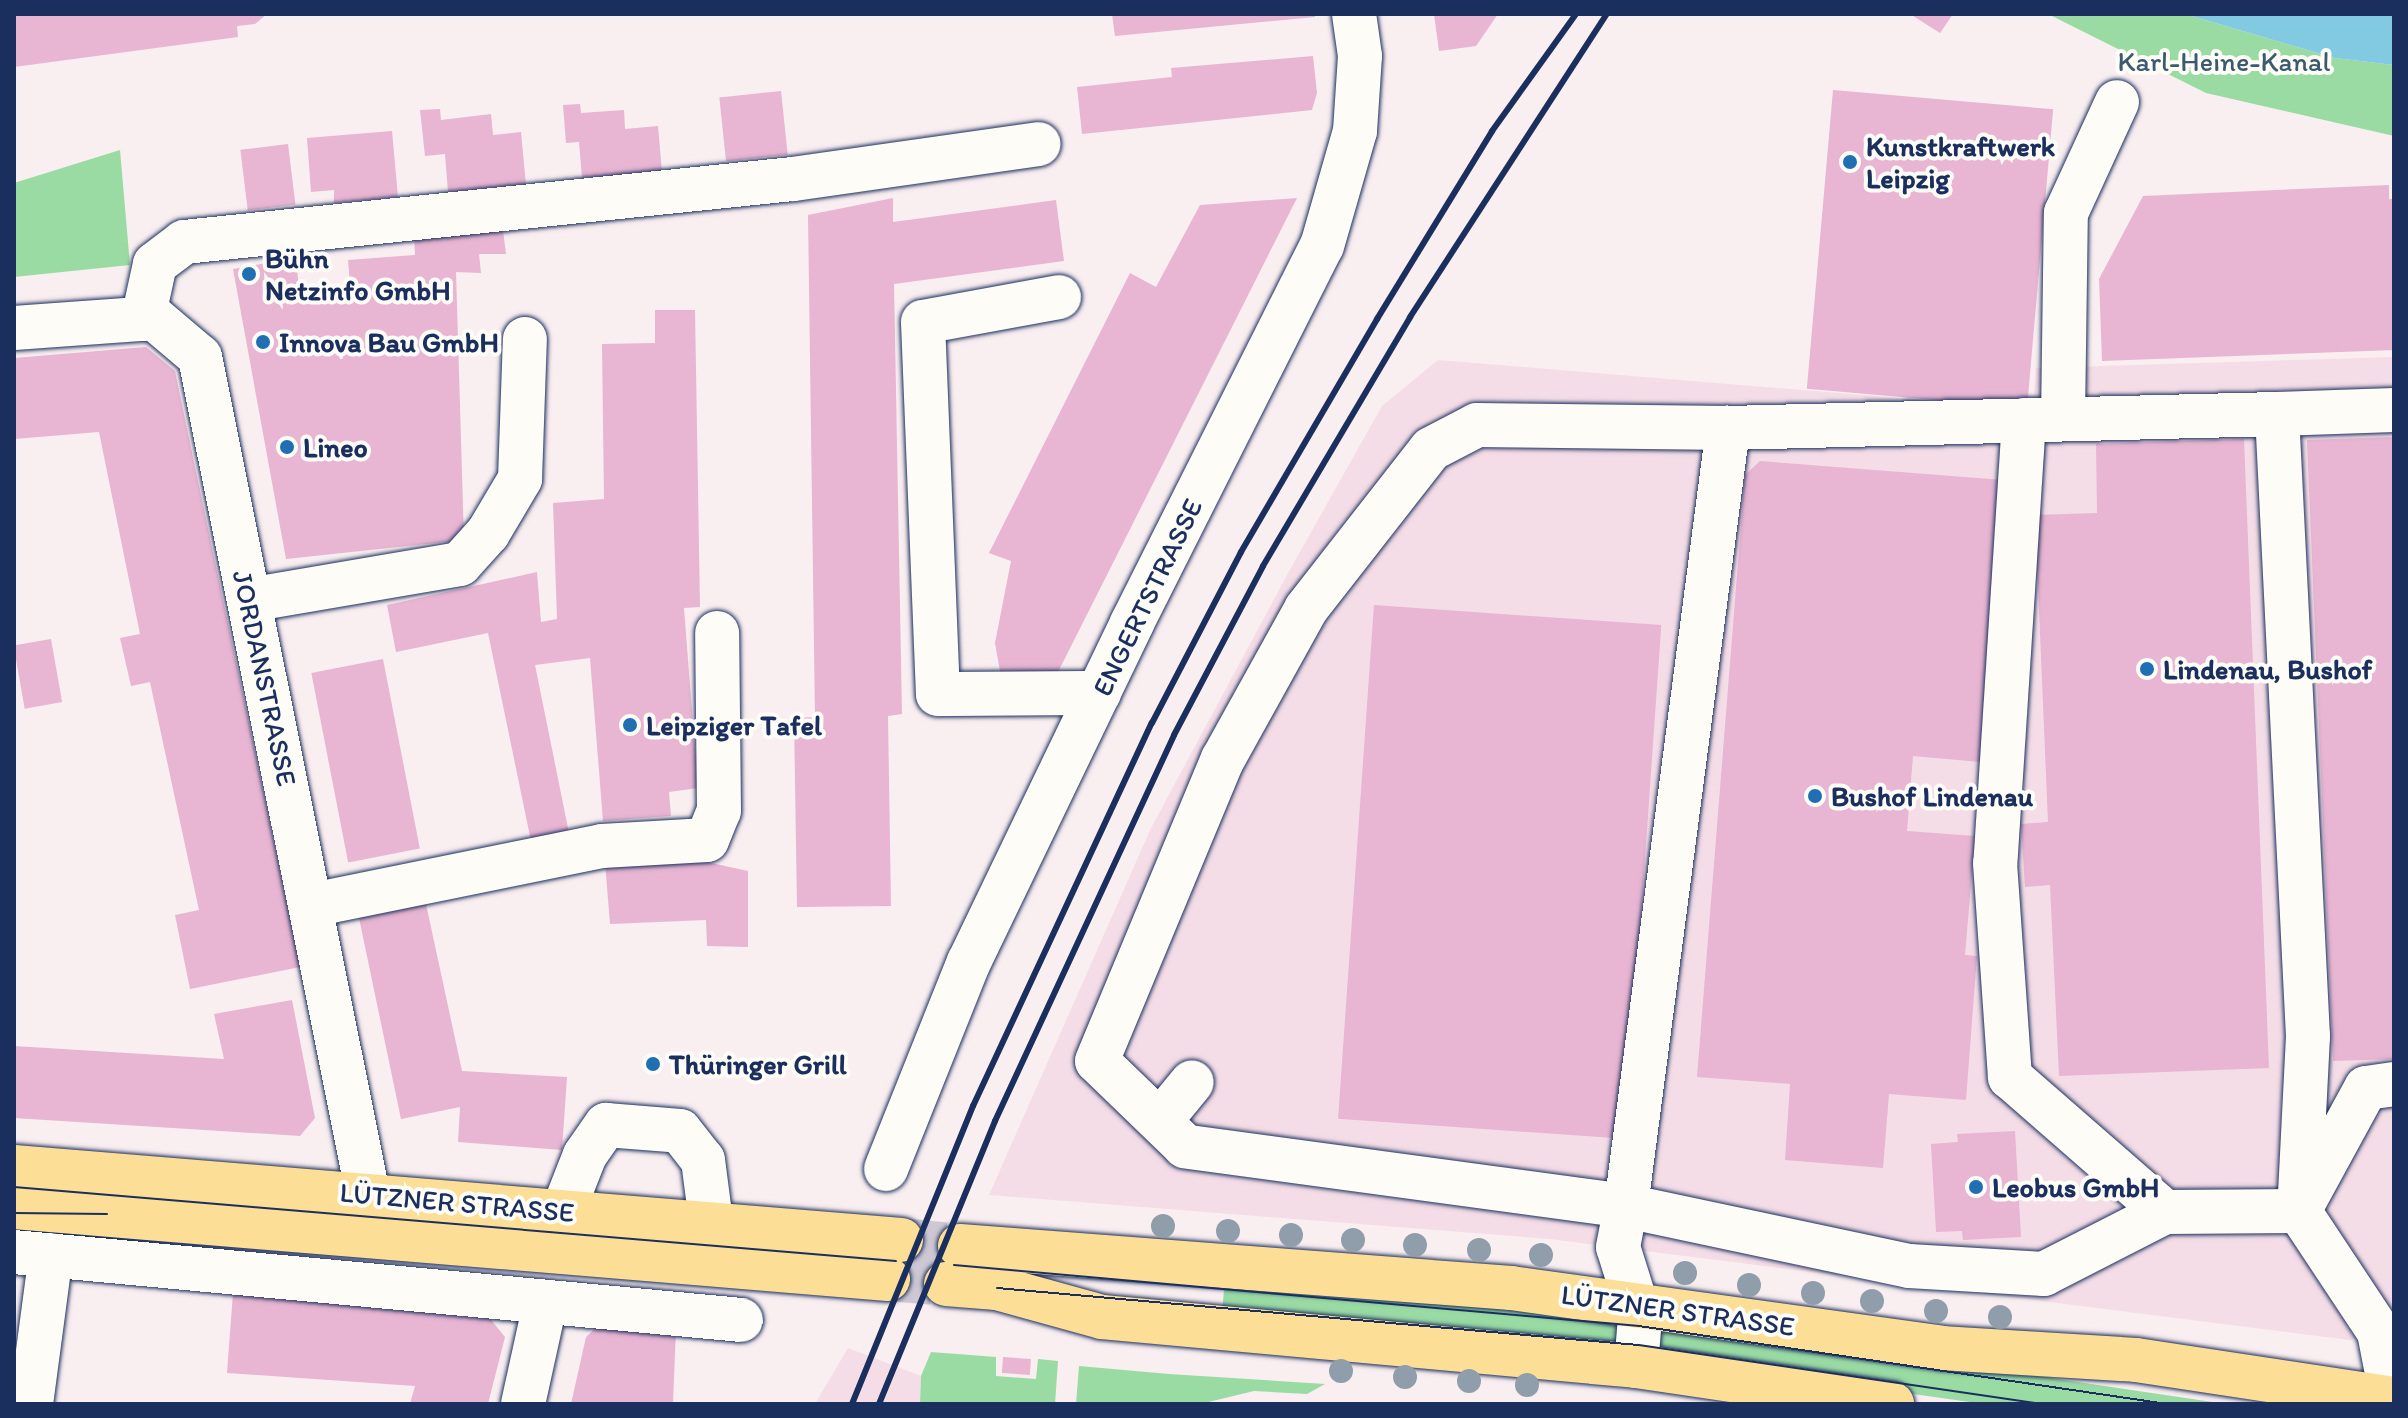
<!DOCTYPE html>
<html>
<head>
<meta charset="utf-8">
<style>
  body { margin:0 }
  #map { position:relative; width:2408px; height:1418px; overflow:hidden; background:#f9eef0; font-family:Itim,sans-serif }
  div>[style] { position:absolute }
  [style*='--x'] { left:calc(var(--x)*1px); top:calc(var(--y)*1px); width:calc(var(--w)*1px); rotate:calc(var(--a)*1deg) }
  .built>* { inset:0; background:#f4dde7 }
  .green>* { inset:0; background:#9adba4 }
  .water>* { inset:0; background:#81cae2 }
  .building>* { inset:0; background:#e8b5d2; transform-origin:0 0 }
  .major-tunnel>* { height:44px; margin-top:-22px; transform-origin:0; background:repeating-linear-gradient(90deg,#cdc8d3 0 44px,transparent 0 66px) }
  .roads { filter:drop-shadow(0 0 2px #1b2f5e) drop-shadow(0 0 2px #1b2f5e) }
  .minor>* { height:44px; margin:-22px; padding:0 22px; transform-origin:22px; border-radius:22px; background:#fdfcf7 }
  .major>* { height:44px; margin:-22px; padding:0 22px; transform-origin:22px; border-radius:22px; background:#fdde96 }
  .tram>* { height:2px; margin:-1px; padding:0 1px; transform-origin:1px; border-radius:1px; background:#1b2f5e }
  .rail>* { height:6px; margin:-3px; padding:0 3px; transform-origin:3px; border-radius:3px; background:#1b2f5e }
  .trees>* { width:24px; height:24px; margin:-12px; border-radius:50%; background:#909daa }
  .dots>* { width:22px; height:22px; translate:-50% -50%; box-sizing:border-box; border:4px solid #fdfcf7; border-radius:50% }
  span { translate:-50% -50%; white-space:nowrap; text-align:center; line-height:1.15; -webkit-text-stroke:8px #fdfcf7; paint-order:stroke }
  .park-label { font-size:28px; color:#3b5a70 }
  .poi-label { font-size:28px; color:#1b2f5e; font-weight:700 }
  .left { translate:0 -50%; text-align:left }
  .street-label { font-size:28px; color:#1b2f5e }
  .frame { position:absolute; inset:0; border:16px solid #1b2f5e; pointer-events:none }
</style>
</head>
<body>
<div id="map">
  <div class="built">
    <div style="clip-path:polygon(2394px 357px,2394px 1327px,2350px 1340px,1550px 1239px,989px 1195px,1151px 828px,1287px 575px,1382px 406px,1438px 360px,2033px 409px,2036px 368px)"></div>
    <div style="clip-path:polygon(848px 1348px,921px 1376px,920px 1404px,815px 1404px)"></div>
  </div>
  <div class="green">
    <div style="clip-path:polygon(2048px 14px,2185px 14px,2335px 58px,2394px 65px,2394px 136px,2206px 93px)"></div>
    <div style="clip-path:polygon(120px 150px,130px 265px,14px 277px,14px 183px)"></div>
    <div style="clip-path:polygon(1225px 1277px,1640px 1317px,2226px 1404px,1984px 1404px,1637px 1355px,1222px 1314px)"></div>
    <div style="clip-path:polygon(931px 1352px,996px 1357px,996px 1376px,1036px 1379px,1038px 1359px,1058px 1361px,1055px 1404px,920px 1404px,921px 1376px)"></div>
    <div style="clip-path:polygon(1079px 1366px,1169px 1374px,1325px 1384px,1307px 1394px,1254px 1391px,1200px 1404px,1076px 1404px)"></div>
  </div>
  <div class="water">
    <div style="clip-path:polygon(2185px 14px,2394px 14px,2394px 65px,2335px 58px)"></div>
  </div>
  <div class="building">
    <div style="clip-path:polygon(14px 14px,267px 14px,255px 24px,237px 26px,238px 37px,14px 67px)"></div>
    <div style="clip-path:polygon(1112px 14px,1315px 14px,1315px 17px,1115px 36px)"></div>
    <div style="clip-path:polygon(1434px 14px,1498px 14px,1476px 46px,1439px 51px)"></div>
    <div style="clip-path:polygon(1910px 14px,1953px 14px,1940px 33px)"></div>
    <div style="clip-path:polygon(1313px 56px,1317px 93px,1312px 110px,1082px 134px,1077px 87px,1172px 77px,1171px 68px)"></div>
    <div style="left:1833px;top:90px;width:221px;height:300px;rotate:5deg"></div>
    <div style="left:781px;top:91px;width:64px;height:62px;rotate:84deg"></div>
    <div style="clip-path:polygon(580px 104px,581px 113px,624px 110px,625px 129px,658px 126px,662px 172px,582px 178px,579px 142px,566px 143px,563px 105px)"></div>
    <div style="clip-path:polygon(440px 109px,441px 120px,491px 114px,493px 135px,521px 132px,526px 185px,448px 192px,445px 154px,425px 156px,420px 110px)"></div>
    <div style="clip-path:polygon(392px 131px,398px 197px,334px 203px,334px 190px,311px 192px,307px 138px)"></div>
    <div style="left:288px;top:144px;width:61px;height:48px;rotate:83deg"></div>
    <div style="clip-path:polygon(2389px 185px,2389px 199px,2394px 199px,2394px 350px,2102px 361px,2099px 279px,2143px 196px)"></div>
    <div style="clip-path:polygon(893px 198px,893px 222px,1056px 200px,1064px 261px,894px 284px,902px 714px,888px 716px,891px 906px,797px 907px,794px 718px,815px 717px,808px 215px)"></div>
    <div style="clip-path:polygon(1297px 198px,1057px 674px,1001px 677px,995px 643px,1011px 561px,989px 553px,1130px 273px,1156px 287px,1200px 205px)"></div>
    <div style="clip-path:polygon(503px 230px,506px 254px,479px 254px,481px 273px,456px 272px,464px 540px,286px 559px,233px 269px,296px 258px,300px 301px,351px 298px,348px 260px,415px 255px,414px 236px)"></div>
    <div style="clip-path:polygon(655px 310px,695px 310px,700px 607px,684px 608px,698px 788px,669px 792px,671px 816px,603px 821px,590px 658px,535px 665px,569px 833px,531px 841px,488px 633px,396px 652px,387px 605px,537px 572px,541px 622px,557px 619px,553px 503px,604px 499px,602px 344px,655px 343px)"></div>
    <div style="clip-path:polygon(146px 347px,175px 371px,300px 967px,190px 989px,175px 915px,199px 910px,150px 682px,131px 686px,120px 638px,140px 634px,99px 432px,14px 439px,14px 358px)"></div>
    <div style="clip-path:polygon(2394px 437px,2394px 1059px,2333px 1061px,2307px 440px)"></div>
    <div style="clip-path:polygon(2244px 439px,2269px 1068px,2059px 1076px,2050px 885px,2025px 887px,2021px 824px,2048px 822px,2035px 515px,2097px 513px,2096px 444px)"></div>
    <div style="clip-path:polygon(1760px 461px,2003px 480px,1980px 762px,1913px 756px,1907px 831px,1975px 836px,1965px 955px,1977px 956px,1966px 1100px,1889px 1094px,1883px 1168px,1785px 1160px,1790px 1084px,1697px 1077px,1745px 475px)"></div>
    <div style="left:1374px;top:605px;width:288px;height:515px;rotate:4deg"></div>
    <div style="left:51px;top:639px;width:64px;height:38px;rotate:80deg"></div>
    <div style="left:383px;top:659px;width:193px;height:73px;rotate:79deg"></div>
    <div style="clip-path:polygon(670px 854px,748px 871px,748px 947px,707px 946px,706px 920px,610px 924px,605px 862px)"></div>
    <div style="clip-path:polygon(426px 904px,462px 1071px,567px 1077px,562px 1150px,458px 1142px,460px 1107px,401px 1119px,359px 918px)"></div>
    <div style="clip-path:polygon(292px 1000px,315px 1118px,300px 1136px,14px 1118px,14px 1046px,224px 1059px,214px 1014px)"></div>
    <div style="clip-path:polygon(2015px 1131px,2021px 1237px,1963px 1240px,1962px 1231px,1936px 1232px,1931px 1144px,1958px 1142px,1957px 1134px)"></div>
    <div style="clip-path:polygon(233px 1293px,483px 1310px,505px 1337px,488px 1404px,410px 1404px,415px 1386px,227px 1373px)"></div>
    <div style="clip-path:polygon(600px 1324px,676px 1329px,673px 1402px,571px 1404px,586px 1337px)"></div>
    <div style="left:1003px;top:1357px;width:28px;height:16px;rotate:4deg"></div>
  </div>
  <div class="major-tunnel">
    <div style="--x:901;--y:1240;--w:59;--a:5.8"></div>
    <div style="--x:888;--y:1279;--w:58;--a:4.9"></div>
  </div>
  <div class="roads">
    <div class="minor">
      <div style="--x:1059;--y:297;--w:138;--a:169.6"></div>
      <div style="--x:923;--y:322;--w:372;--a:87.7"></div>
      <div style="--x:938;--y:694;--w:161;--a:-0.4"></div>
      <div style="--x:143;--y:319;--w:56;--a:-77.7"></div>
      <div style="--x:155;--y:264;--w:36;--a:-37"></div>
      <div style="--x:184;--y:242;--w:612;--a:-5.91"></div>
      <div style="--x:793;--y:179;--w:248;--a:-8.1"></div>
      <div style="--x:14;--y:328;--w:140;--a:-4.1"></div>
      <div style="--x:154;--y:318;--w:60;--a:40.3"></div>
      <div style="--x:200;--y:357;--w:855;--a:78.66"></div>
      <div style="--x:2277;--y:414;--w:117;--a:-2"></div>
      <div style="--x:2063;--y:419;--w:206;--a:-89.2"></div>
      <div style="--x:2066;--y:213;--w:122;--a:-65.3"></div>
      <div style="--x:2024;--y:420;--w:444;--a:93.7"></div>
      <div style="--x:1995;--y:863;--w:215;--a:86"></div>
      <div style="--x:2010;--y:1077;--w:206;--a:41.1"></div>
      <div style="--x:2165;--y:1212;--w:134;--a:-0.4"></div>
      <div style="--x:2299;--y:1211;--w:140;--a:-61.4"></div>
      <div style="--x:2366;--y:1088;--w:28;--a:-8"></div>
      <div style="--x:249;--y:600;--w:214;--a:-9.7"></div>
      <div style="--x:460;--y:564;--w:42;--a:-47.9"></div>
      <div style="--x:488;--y:533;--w:63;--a:-59.3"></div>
      <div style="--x:520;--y:479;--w:140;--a:-88"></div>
      <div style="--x:312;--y:905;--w:296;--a:-11.5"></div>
      <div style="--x:602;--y:846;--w:105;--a:-3.3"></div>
      <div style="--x:707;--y:840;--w:31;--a:-68"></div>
      <div style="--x:719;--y:811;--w:178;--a:-90.6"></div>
      <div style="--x:1160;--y:1121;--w:50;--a:-50.6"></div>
      <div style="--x:886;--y:1169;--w:223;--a:-68.2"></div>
      <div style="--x:969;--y:962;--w:376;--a:-64.3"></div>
      <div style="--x:1132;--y:623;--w:422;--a:-63.3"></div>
      <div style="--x:1322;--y:246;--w:120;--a:-74"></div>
      <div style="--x:1355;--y:131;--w:75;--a:-86.2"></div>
      <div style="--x:1360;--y:56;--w:42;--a:-98.1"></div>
      <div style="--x:563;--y:1211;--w:60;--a:-68.6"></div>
      <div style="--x:585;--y:1155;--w:37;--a:-55"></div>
      <div style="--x:606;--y:1125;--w:74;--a:4.6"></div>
      <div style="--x:680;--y:1131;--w:37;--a:52"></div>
      <div style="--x:703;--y:1160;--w:63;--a:82.6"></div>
      <div style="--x:2165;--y:1212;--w:136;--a:152.9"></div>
      <div style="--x:2044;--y:1274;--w:135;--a:-176.6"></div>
      <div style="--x:1909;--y:1266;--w:289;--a:-168"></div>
      <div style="--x:1626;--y:1206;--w:785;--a:-82.53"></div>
      <div style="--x:1728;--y:428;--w:549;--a:-1.46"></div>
      <div style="--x:2277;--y:414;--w:623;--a:87.15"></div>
      <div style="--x:2308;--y:1036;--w:175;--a:92.9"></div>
      <div style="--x:2299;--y:1211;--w:145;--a:56.5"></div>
      <div style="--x:2379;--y:1332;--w:68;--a:79"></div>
      <div style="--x:14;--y:1252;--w:730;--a:5.34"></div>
      <div style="--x:1636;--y:1366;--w:49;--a:-85.3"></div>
      <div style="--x:1640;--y:1317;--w:73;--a:-107.4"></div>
      <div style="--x:1618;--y:1247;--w:42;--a:-79"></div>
      <div style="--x:1626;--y:1206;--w:445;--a:-172.3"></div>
      <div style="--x:1185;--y:1146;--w:122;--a:-136"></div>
      <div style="--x:1097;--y:1061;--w:327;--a:-67.4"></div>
      <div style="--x:1223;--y:759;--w:171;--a:-61"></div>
      <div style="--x:1306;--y:609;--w:203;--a:-52"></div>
      <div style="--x:1431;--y:449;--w:52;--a:-27.6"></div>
      <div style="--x:1477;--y:425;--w:251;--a:0.7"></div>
      <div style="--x:31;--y:1404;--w:150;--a:-82.4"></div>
      <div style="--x:523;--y:1404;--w:102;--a:-77.6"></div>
    </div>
    <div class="major">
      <div style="--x:14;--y:1167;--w:890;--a:4.7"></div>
      <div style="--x:14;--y:1207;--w:877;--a:4.71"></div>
      <div style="--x:960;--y:1246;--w:553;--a:4.36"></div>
      <div style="--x:1511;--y:1288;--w:434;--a:7.9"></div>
      <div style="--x:1941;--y:1348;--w:195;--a:3.5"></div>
      <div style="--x:2136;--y:1360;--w:261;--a:8.6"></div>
      <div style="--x:946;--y:1284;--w:51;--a:4.5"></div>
      <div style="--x:997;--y:1288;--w:109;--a:15.4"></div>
      <div style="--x:1102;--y:1317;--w:536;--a:5.24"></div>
      <div style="--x:1636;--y:1366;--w:259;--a:8.4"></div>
    </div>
  </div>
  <div class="tram">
    <div style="--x:14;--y:1187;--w:885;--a:4.8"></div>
    <div style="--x:14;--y:1213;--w:93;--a:0.6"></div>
    <div style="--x:954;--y:1265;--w:688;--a:5.09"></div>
    <div style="--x:1639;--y:1326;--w:534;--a:8.4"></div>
    <div style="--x:997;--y:1288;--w:644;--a:5.08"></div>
    <div style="--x:1638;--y:1345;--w:407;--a:8.3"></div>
  </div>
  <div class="rail">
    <div style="--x:852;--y:1404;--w:322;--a:-67.9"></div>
    <div style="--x:973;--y:1106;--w:423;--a:-65"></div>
    <div style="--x:1152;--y:723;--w:193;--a:-62.5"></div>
    <div style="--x:1241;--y:552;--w:270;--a:-59.7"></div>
    <div style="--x:1377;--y:319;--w:220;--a:-58.5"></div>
    <div style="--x:1492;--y:131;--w:144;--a:-54.3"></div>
    <div style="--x:879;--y:1404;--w:306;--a:-67.7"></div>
    <div style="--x:995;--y:1121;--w:425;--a:-65.1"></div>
    <div style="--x:1174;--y:735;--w:191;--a:-62.2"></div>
    <div style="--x:1263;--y:566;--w:289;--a:-59.4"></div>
    <div style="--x:1410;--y:317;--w:361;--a:-57"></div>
  </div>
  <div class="trees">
    <div style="left:1163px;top:1226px"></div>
    <div style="left:1228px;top:1231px"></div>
    <div style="left:1291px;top:1235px"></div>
    <div style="left:1353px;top:1240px"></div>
    <div style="left:1415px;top:1245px"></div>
    <div style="left:1479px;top:1250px"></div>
    <div style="left:1541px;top:1255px"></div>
    <div style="left:1685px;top:1273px"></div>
    <div style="left:1749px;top:1285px"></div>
    <div style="left:1813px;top:1293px"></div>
    <div style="left:1872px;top:1301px"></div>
    <div style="left:1936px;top:1311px"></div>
    <div style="left:2000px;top:1317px"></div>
    <div style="left:1341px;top:1371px"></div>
    <div style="left:1405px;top:1377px"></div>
    <div style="left:1469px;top:1381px"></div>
    <div style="left:1527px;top:1385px"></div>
  </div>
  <div class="dots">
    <div style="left:1850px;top:162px;background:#1f6fb2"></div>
    <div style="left:249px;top:274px;background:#1f6fb2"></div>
    <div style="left:263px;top:342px;background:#1f6fb2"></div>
    <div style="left:287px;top:447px;background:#1f6fb2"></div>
    <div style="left:2147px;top:669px;background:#1f6fb2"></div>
    <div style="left:630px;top:725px;background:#1f6fb2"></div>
    <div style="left:1815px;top:796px;background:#1f6fb2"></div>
    <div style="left:653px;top:1064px;background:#1f6fb2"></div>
    <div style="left:1976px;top:1187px;background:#1f6fb2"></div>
  </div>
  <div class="park-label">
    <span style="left:2224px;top:61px">Karl-Heine-Kanal</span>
  </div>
  <div class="poi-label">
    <span class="left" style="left:1866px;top:162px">Kunstkraftwerk<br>Leipzig</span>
    <span class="left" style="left:265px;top:274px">Bühn<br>Netzinfo GmbH</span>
    <span class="left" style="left:279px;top:342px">Innova Bau GmbH</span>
    <span class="left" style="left:303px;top:447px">Lineo</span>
    <span class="left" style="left:2163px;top:669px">Lindenau, Bushof</span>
    <span class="left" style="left:646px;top:725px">Leipziger Tafel</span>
    <span class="left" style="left:1831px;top:796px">Bushof Lindenau</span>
    <span class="left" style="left:669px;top:1064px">Thüringer Grill</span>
    <span class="left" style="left:1992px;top:1187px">Leobus GmbH</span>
  </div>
  <div class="street-label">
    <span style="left:1147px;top:597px;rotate:-64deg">ENGERTSTRASSE</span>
    <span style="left:265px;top:678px;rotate:78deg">JORDANSTRASSE</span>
    <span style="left:457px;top:1202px;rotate:5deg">LÜTZNER STRASSE</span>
    <span style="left:1678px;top:1310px;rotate:8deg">LÜTZNER STRASSE</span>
  </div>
  <div class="frame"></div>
</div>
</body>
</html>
